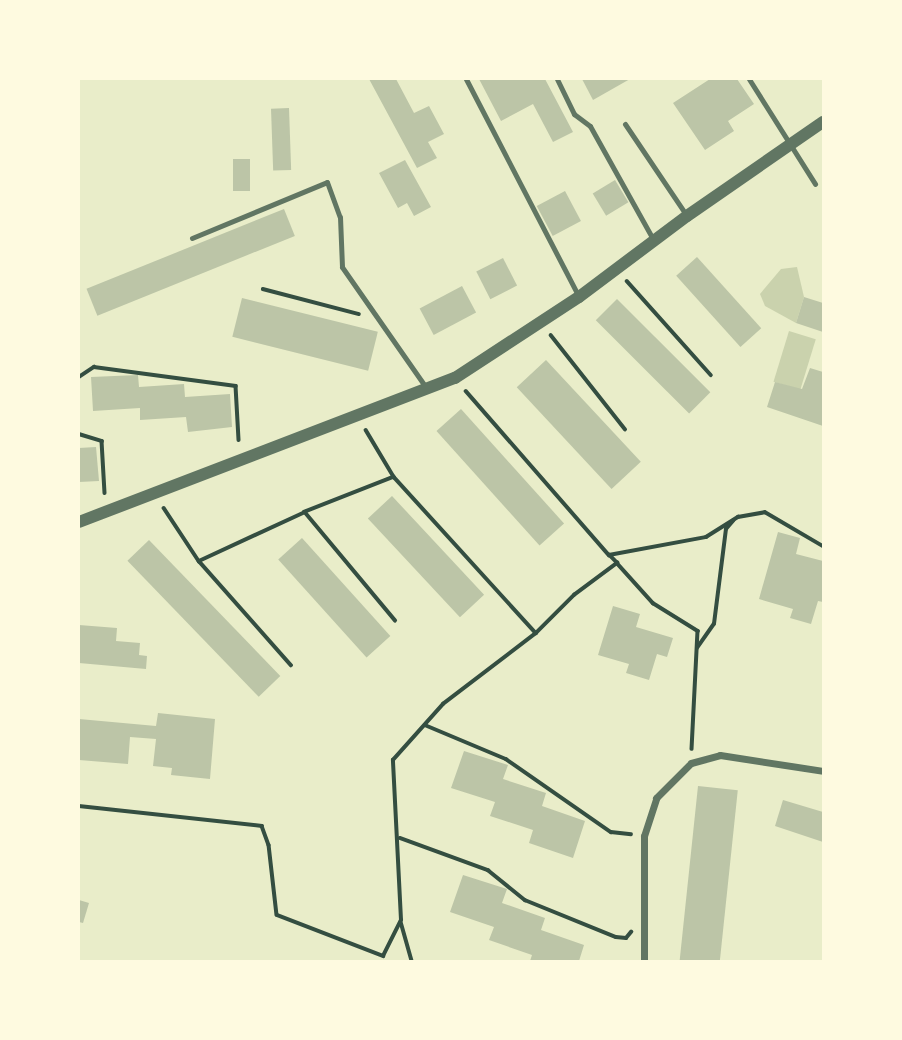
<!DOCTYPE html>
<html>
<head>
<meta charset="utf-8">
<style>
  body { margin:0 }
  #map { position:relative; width:902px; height:1040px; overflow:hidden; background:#e9edc9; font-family:Roboto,sans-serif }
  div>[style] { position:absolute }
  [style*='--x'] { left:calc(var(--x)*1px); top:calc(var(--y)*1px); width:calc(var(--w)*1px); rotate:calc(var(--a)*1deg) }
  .green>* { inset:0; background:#cad2ad; transform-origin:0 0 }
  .building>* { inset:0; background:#bcc5a7; transform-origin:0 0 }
  .path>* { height:3.5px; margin:-1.75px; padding:0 1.75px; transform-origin:1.75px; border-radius:1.75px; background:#344e41 }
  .service>* { height:5px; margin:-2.5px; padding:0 2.5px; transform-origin:2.5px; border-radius:2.5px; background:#617663 }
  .minor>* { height:7px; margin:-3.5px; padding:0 3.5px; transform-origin:3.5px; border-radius:3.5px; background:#617663 }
  .tertiary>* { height:12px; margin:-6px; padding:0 6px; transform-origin:6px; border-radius:6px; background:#617663 }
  span { translate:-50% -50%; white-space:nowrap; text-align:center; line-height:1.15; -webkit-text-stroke:7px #fefae0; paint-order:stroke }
  .frame { position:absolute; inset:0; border:80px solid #fefae0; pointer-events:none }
</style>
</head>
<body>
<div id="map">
  <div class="green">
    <div style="clip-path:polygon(797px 267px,804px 297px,796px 323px,765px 306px,760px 294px,781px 269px)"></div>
    <div style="left:789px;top:331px;width:28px;height:53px;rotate:17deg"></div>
  </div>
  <div class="building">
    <div style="clip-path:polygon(369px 79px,396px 79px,414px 113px,429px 106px,444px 134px,428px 142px,437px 158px,417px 168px)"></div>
    <div style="clip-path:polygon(479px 79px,545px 79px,573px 132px,553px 142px,533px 104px,501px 121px)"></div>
    <div style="clip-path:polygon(582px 79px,630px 79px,593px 100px)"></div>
    <div style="clip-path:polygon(710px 79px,737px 79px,754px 104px,728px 121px,734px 131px,705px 150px,673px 103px)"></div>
    <div style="left:289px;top:108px;width:62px;height:18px;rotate:88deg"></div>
    <div style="left:233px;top:159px;width:17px;height:32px"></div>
    <div style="clip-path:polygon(405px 160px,431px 207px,414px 216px,407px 203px,398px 208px,379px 173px)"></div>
    <div style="left:615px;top:180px;width:26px;height:26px;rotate:59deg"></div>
    <div style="left:565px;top:191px;width:34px;height:32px;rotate:62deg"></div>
    <div style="left:284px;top:209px;width:29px;height:213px;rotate:68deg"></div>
    <div style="left:697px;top:257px;width:96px;height:28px;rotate:48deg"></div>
    <div style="left:503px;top:258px;width:31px;height:30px;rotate:63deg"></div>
    <div style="left:462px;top:286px;width:30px;height:48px;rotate:62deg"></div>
    <div style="clip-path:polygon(804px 297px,823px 303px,823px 332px,796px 323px)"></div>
    <div style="left:242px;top:298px;width:140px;height:40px;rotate:14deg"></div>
    <div style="left:617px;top:299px;width:132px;height:30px;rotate:45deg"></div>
    <div style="left:546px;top:360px;width:139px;height:40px;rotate:47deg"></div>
    <div style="clip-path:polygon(810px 368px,823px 372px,823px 426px,767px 407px,775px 382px,802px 389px)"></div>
    <div style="clip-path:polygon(138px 375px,139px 387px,184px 384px,185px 397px,230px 394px,232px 427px,188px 432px,186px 417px,140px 420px,140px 408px,93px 411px,91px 377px)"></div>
    <div style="left:461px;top:409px;width:154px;height:33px;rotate:48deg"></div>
    <div style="clip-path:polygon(96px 447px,99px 481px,79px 482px,79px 448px)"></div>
    <div style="left:392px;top:496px;width:135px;height:33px;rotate:47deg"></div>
    <div style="clip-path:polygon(778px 532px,800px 538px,796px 554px,823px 561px,823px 602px,818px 601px,811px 624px,790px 618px,793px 609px,759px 599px)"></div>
    <div style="left:302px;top:538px;width:132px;height:32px;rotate:48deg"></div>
    <div style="left:149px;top:540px;width:189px;height:30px;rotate:46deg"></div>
    <div style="clip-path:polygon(613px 606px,640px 614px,636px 627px,673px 638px,667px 657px,657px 654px,649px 680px,626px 673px,629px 664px,598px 655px)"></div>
    <div style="clip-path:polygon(79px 625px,117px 628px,116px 641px,140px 643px,139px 655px,147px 656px,146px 669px,79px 663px)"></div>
    <div style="clip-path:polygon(158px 713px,215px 719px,210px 779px,171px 775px,172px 768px,153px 766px,156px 739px,130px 737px,128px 764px,79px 760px,79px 719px,156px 726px)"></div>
    <div style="clip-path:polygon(464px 751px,508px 765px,503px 779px,546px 793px,542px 806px,585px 821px,573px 858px,529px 843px,533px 830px,490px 816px,495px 802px,451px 788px)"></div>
    <div style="left:698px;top:786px;width:40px;height:176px;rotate:6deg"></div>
    <div style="clip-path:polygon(783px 800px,823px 812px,823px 842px,775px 826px)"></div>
    <div style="clip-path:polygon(463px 875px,507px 889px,502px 903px,545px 918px,541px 930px,584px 945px,579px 961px,530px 961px,532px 955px,489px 940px,494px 927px,450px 912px)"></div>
    <div style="clip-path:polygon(79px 900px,89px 903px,83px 923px,79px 922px)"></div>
  </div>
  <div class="path">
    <div style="--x:627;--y:281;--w:126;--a:48.2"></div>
    <div style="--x:263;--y:289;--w:99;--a:14.6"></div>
    <div style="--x:551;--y:335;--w:120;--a:51.8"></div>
    <div style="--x:79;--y:377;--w:18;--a:-34"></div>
    <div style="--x:94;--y:367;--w:143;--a:7.6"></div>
    <div style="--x:236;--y:386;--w:54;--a:86.8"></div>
    <div style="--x:466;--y:391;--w:218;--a:48.9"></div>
    <div style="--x:609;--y:555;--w:99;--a:-10.5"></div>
    <div style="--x:706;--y:537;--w:38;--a:-32"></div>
    <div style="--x:738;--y:517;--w:27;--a:-10"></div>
    <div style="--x:765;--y:512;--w:67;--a:30.4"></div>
    <div style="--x:366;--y:430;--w:55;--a:59.2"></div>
    <div style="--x:394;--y:477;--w:211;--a:47.7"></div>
    <div style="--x:536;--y:633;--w:54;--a:-45"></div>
    <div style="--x:574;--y:595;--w:54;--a:-36.7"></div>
    <div style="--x:617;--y:563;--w:11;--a:-135"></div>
    <div style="--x:79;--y:434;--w:24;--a:17"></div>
    <div style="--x:102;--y:441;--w:52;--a:86.7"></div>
    <div style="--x:394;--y:477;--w:96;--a:158.5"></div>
    <div style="--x:305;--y:512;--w:141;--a:50.2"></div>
    <div style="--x:164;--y:508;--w:64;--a:56.6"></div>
    <div style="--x:199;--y:561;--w:139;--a:48.5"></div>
    <div style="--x:199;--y:561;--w:117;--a:-24.8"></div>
    <div style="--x:617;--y:563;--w:54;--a:48"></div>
    <div style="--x:653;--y:603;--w:53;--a:31.9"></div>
    <div style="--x:698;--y:631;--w:118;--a:92.9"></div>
    <div style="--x:697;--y:648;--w:29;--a:-55"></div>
    <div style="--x:714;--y:624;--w:96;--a:-82.8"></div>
    <div style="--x:726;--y:529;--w:11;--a:-49"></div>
    <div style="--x:425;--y:725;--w:88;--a:22.8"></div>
    <div style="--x:506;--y:759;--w:128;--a:34.8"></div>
    <div style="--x:611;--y:832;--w:20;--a:6"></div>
    <div style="--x:79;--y:806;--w:184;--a:6.2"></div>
    <div style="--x:262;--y:826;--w:20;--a:70"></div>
    <div style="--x:269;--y:845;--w:70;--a:83.5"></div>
    <div style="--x:277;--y:915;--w:114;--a:21.1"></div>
    <div style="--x:383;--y:956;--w:40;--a:-63.4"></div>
    <div style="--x:401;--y:920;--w:160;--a:-92.9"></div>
    <div style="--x:393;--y:760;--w:75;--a:-48.2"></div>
    <div style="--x:443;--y:704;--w:117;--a:-37.4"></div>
    <div style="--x:400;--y:838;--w:94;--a:20"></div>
    <div style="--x:488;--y:870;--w:48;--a:39"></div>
    <div style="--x:525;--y:900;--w:98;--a:22.1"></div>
    <div style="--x:616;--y:937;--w:10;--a:6"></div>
    <div style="--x:626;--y:938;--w:8;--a:-50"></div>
    <div style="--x:401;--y:922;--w:41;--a:74.2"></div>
  </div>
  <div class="service">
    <div style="--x:466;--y:79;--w:246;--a:62.6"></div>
    <div style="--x:557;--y:79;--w:39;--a:64"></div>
    <div style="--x:574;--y:114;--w:20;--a:37"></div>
    <div style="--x:590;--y:126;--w:132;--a:60.9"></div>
    <div style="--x:749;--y:79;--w:124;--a:57.8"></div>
    <div style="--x:625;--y:124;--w:111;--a:56"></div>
    <div style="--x:192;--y:238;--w:146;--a:-22.5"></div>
    <div style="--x:327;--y:182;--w:37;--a:70"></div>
    <div style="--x:340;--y:217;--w:50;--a:87.7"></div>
    <div style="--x:342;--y:267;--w:149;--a:55.1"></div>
  </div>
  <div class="minor">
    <div style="--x:644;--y:961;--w:125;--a:-90"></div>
    <div style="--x:644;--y:836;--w:40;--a:-72"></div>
    <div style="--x:656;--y:798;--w:49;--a:-45"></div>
    <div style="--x:691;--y:763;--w:30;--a:-15"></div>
    <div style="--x:720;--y:755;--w:104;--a:8.8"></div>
  </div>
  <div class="tertiary">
    <div style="--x:79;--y:522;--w:403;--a:-21"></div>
    <div style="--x:455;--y:378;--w:148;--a:-33.2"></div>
    <div style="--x:579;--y:297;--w:135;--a:-36.9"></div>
    <div style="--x:687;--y:216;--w:165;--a:-34.7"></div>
  </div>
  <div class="frame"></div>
</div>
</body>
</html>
